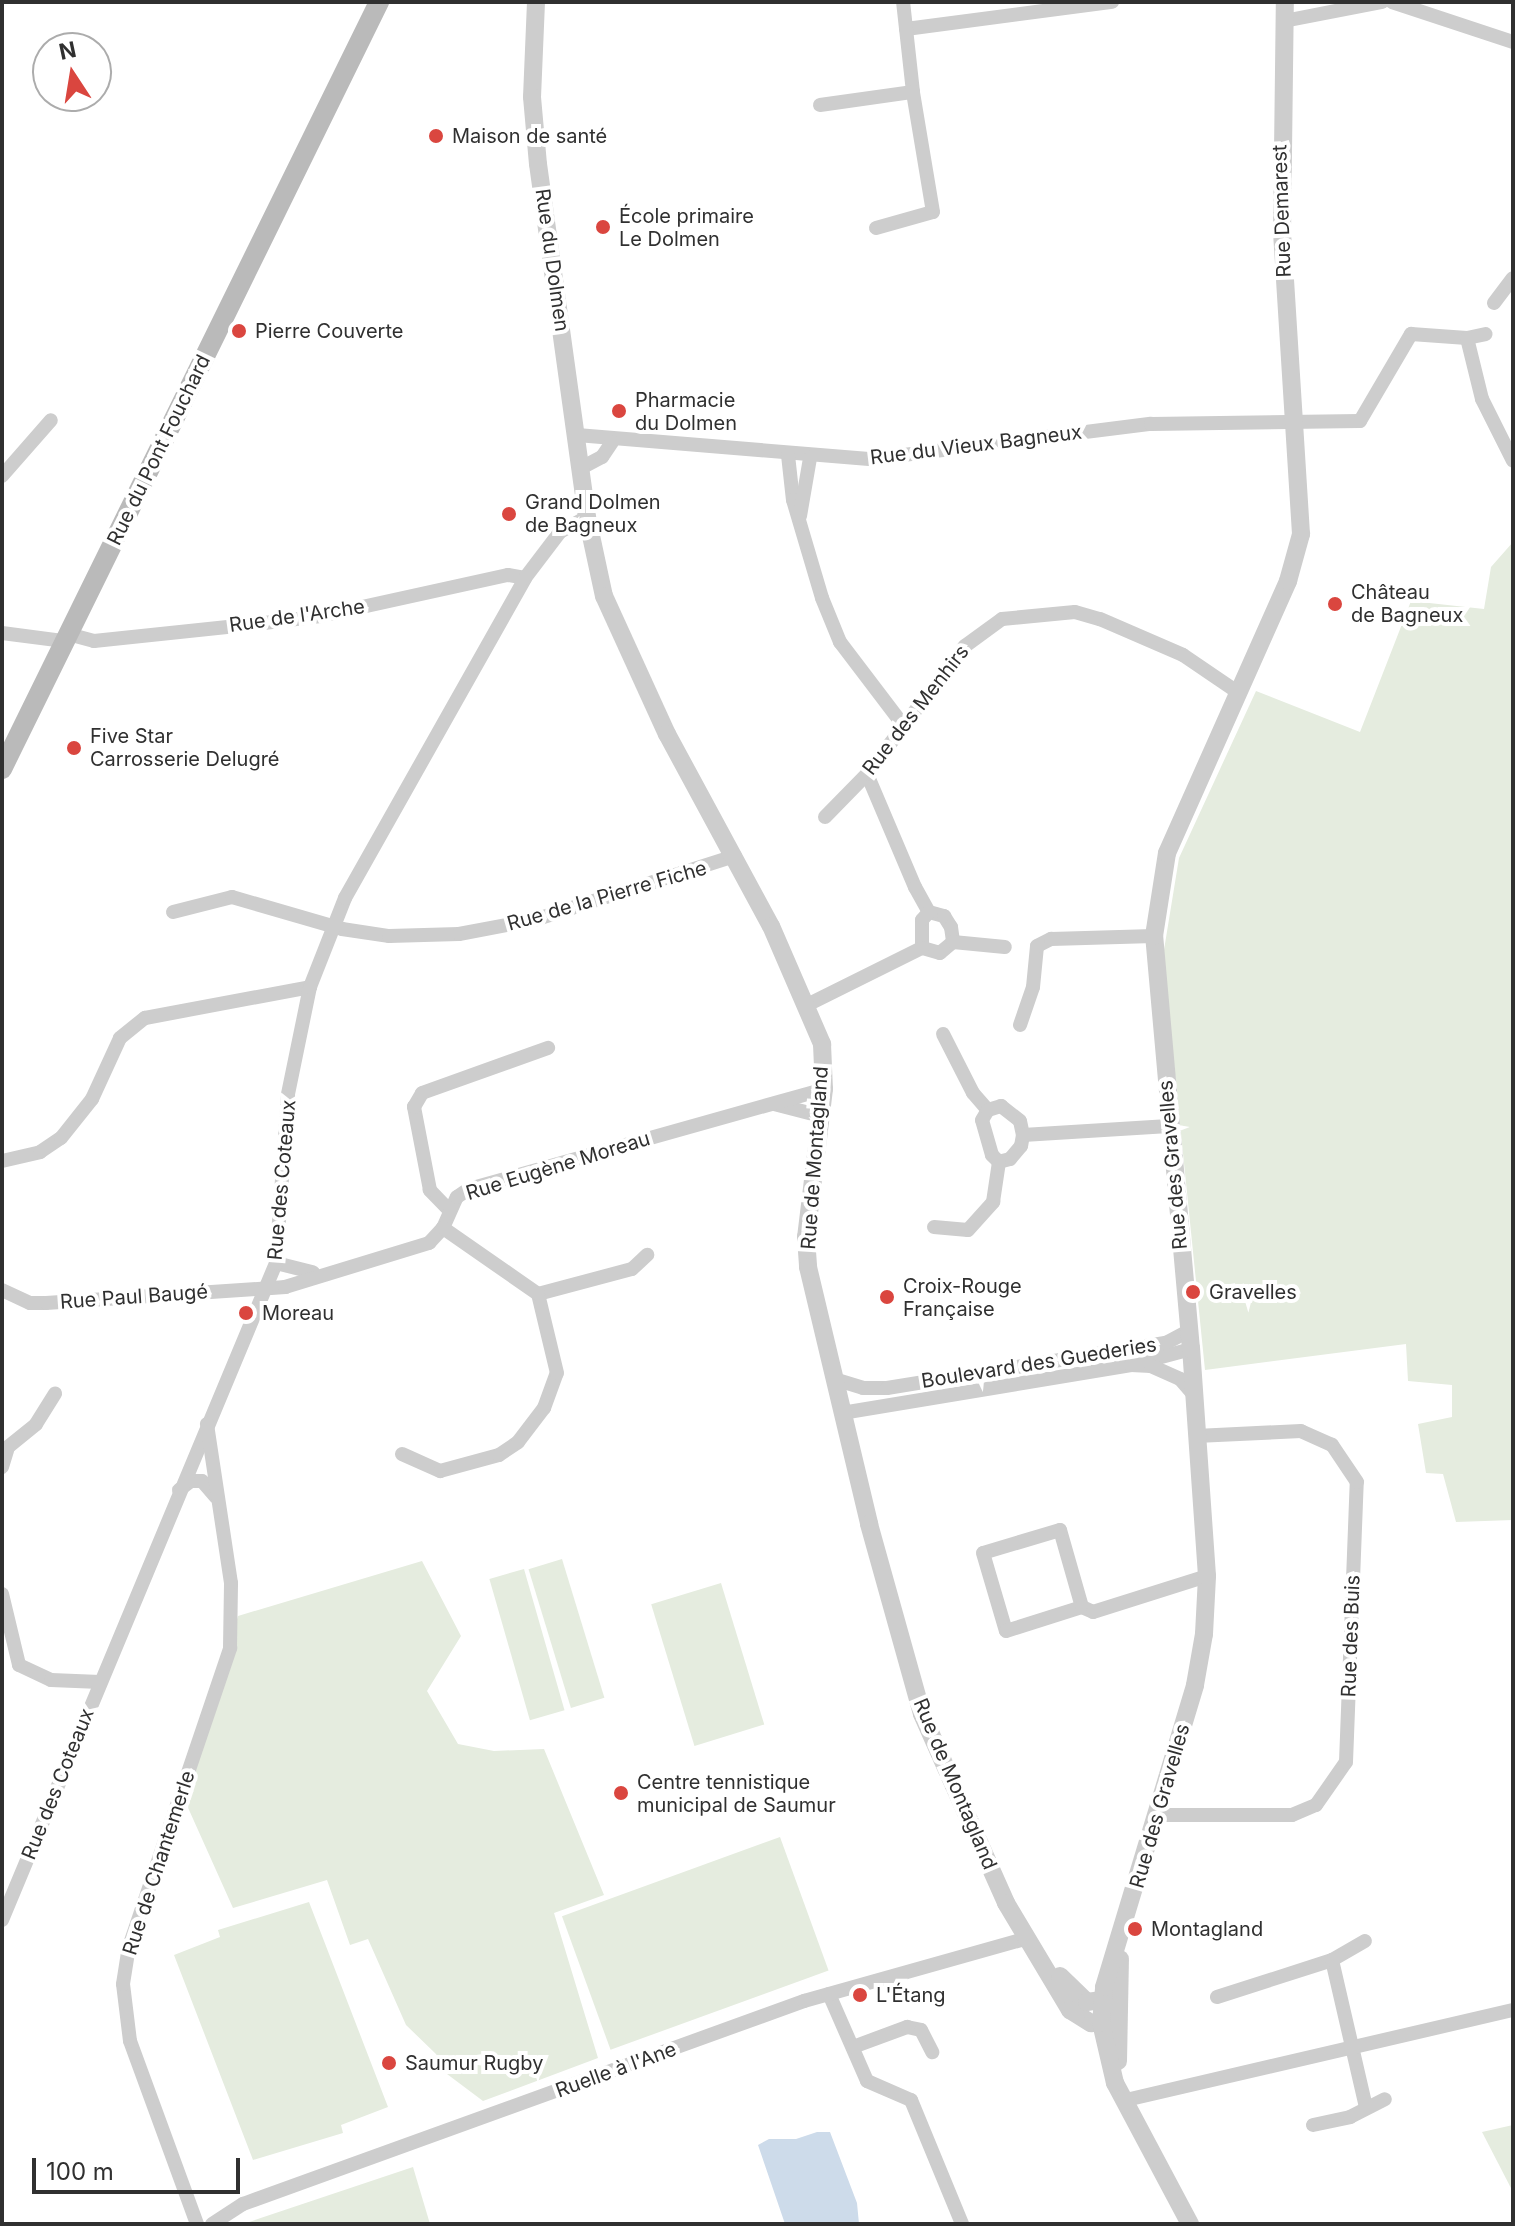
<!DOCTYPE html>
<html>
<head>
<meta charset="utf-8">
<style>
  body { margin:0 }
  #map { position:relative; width:1515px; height:2226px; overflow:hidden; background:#fff; font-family:Inter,sans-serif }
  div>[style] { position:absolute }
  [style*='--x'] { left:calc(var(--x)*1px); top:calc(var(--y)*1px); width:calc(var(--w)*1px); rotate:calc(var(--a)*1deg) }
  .green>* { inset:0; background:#e5ecdf; transform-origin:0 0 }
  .water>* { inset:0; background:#cddbea }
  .minor>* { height:14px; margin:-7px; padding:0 7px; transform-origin:7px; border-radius:7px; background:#cdcdcd }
  .tertiary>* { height:18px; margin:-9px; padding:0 9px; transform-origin:9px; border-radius:9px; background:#cdcdcd }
  .secondary>* { height:20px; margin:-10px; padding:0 10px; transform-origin:10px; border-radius:10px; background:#bababa }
  .dots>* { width:22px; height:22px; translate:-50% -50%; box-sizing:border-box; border:4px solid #fff; border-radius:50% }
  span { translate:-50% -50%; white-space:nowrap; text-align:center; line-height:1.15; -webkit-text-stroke:8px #fff; paint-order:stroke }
  .poi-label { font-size:20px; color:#303030 }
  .left { translate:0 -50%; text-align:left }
  .street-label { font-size:20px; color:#303030 }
  .frame { position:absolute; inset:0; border:4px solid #303030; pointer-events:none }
  .north { position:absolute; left:32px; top:32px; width:80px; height:80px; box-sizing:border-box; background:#fff; border:2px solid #acacac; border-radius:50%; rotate:348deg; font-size:22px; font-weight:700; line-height:32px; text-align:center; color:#303030 }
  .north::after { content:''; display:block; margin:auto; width:28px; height:36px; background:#da463f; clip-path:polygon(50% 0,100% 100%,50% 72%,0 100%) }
  .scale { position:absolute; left:32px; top:2158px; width:208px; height:36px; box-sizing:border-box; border:4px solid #303030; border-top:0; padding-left:10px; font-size:24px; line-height:28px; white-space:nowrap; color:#303030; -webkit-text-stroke:6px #fff; paint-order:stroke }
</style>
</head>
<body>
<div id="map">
  <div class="green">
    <div style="clip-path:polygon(1513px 542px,1513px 1520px,1456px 1522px,1443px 1474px,1426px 1473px,1418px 1424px,1452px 1417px,1452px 1385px,1408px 1381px,1406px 1344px,1205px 1370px,1163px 956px,1179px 858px,1256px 691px,1360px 732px,1411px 601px,1484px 609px,1491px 567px)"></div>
    <div style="left:562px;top:1559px;width:145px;height:35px;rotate:73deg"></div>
    <div style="clip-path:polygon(422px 1561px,461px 1636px,427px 1691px,458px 1744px,494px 1751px,544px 1749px,604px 1895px,554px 1913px,598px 2058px,483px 2101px,447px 2074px,436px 2054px,406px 2025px,368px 1939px,350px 1945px,327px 1880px,233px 1908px,185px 1801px,238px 1616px)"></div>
    <div style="left:524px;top:1569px;width:147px;height:36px;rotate:74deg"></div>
    <div style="left:721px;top:1583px;width:148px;height:73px;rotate:73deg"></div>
    <div style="left:780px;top:1837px;width:142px;height:232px;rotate:70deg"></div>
    <div style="clip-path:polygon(309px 1902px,388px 2107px,341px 2125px,343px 2133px,253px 2160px,174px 1955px,220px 1937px,218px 1930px)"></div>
    <div style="clip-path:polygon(1513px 2125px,1513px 2192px,1482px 2132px)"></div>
    <div style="clip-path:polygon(413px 2167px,430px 2224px,243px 2224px)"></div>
  </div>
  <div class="water">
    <div style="clip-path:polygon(817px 2132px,830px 2132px,857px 2203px,859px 2224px,785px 2224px,758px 2145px,769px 2139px,796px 2139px)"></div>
  </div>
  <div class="minor">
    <div style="--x:1392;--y:2;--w:127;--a:18.3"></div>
    <div style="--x:1284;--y:21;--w:100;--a:-11"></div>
    <div style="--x:906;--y:29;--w:208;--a:-7.5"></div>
    <div style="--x:820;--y:105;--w:94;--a:-8"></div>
    <div style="--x:913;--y:92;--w:91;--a:-96.3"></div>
    <div style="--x:876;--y:228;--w:59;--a:-15.7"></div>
    <div style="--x:933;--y:212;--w:122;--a:-99.5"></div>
    <div style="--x:1494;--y:303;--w:31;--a:-53"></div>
    <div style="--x:1467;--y:338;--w:63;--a:76.2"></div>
    <div style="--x:1482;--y:399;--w:69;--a:63.4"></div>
    <div style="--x:577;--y:435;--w:296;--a:4.7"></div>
    <div style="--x:872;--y:459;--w:281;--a:-7.2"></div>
    <div style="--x:1151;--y:424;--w:209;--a:-0.8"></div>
    <div style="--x:1360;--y:421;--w:101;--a:-59.6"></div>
    <div style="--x:1411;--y:334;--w:56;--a:4.1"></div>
    <div style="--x:1467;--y:338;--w:19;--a:-12"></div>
    <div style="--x:788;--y:455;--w:45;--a:83.7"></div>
    <div style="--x:793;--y:500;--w:102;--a:73.5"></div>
    <div style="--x:822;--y:598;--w:48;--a:67.8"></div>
    <div style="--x:840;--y:642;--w:104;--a:52.8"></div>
    <div style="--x:581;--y:468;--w:24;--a:-28"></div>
    <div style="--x:602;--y:457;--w:18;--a:-56"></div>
    <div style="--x:2;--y:476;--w:74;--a:-48.8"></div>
    <div style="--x:800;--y:516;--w:59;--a:-80.2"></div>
    <div style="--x:2;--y:633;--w:63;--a:7.4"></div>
    <div style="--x:68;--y:634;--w:27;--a:15"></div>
    <div style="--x:94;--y:641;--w:163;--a:-6"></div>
    <div style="--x:256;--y:624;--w:65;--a:-7"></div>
    <div style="--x:321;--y:616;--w:191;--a:-12.4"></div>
    <div style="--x:508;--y:575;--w:17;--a:10"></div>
    <div style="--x:867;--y:774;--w:123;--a:67"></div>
    <div style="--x:915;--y:887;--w:29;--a:61"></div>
    <div style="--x:929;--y:912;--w:16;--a:15"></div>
    <div style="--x:944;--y:916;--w:13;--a:58"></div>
    <div style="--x:951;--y:927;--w:15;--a:82"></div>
    <div style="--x:953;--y:942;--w:17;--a:140"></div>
    <div style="--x:940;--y:953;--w:19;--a:-164"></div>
    <div style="--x:922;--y:948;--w:28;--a:-90"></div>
    <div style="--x:922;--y:920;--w:11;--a:-49"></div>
    <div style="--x:825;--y:817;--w:60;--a:-45.7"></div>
    <div style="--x:867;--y:774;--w:161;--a:-52.6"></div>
    <div style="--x:965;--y:646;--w:46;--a:-36.1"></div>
    <div style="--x:1002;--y:619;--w:73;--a:-5.5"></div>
    <div style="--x:1075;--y:612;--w:26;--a:16"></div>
    <div style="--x:1100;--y:619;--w:90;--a:23.4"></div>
    <div style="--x:1183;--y:655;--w:64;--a:34.2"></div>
    <div style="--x:173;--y:912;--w:61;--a:-14.3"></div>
    <div style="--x:232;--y:897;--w:115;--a:16.2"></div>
    <div style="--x:342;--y:929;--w:48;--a:8.5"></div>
    <div style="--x:389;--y:936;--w:70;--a:-1.6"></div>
    <div style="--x:459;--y:934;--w:76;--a:-10.6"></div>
    <div style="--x:534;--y:920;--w:211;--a:-17.7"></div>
    <div style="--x:953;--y:942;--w:52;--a:5.5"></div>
    <div style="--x:807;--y:1005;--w:128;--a:-26.4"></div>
    <div style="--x:1020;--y:1025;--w:40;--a:-71.1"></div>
    <div style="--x:1033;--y:987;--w:41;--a:-84.4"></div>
    <div style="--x:1037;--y:946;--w:16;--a:-27"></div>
    <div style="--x:1051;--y:939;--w:103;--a:-1.7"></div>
    <div style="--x:943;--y:1034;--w:66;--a:63"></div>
    <div style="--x:973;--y:1093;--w:23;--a:49"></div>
    <div style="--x:774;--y:1104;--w:49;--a:14.3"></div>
    <div style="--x:1001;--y:1106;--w:24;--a:38"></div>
    <div style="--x:1020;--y:1121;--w:14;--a:78"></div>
    <div style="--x:1023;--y:1135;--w:11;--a:100"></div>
    <div style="--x:1021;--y:1146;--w:17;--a:130"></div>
    <div style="--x:1010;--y:1159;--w:11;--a:165"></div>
    <div style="--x:999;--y:1162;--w:10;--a:-135"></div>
    <div style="--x:992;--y:1155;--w:36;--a:-106"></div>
    <div style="--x:982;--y:1120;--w:12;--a:-59"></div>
    <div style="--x:988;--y:1110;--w:14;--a:-17"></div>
    <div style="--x:1023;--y:1135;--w:146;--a:-3.5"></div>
    <div style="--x:2;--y:1161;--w:39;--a:-13"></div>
    <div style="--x:40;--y:1152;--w:25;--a:-34"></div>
    <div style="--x:61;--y:1138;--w:50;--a:-51.5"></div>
    <div style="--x:92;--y:1099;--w:67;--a:-65.3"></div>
    <div style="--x:120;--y:1038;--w:32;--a:-39"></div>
    <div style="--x:145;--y:1018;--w:168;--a:-10.6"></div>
    <div style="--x:449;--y:1210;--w:28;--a:-134"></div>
    <div style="--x:430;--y:1190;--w:85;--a:-100.9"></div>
    <div style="--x:414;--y:1107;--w:16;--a:-60"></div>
    <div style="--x:422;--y:1093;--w:134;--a:-19.7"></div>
    <div style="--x:934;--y:1227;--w:34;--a:5"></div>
    <div style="--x:968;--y:1230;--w:38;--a:-48"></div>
    <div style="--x:993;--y:1202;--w:40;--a:-81.5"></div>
    <div style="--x:276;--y:1263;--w:38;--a:14"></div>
    <div style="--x:2;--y:1290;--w:31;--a:25"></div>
    <div style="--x:30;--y:1303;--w:16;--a:0"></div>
    <div style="--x:46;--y:1303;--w:240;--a:-3.8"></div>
    <div style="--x:285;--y:1287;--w:151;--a:-17"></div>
    <div style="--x:429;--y:1243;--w:21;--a:-47"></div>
    <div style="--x:443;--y:1228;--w:34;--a:-66"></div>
    <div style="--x:457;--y:1197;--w:14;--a:-34"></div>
    <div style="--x:469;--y:1189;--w:369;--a:-15.7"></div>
    <div style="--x:538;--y:1294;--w:97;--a:-14.9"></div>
    <div style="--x:632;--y:1269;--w:21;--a:-43"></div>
    <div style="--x:1139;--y:1363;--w:54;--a:-15.1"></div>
    <div style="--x:834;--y:1379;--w:30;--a:17"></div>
    <div style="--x:863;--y:1388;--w:24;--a:0"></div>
    <div style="--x:887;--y:1388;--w:283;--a:-9.2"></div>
    <div style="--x:1166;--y:1343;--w:26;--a:-28"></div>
    <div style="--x:842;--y:1413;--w:293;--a:-9.4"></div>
    <div style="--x:1131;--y:1365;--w:20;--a:3"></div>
    <div style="--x:1151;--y:1366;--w:32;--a:24"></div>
    <div style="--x:1180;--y:1379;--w:20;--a:49"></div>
    <div style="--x:402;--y:1454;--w:42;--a:24.1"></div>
    <div style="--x:440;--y:1471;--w:61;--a:-15.2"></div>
    <div style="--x:499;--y:1455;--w:23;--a:-34"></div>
    <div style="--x:518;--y:1442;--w:43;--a:-52.6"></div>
    <div style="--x:544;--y:1408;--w:37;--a:-70"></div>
    <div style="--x:557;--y:1373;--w:81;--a:-103.5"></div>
    <div style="--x:538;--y:1294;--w:116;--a:-145.2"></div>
    <div style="--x:2;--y:1467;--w:21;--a:-73"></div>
    <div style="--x:8;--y:1447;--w:36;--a:-39"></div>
    <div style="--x:36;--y:1424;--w:36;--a:-58"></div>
    <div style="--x:179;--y:1490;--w:15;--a:-37"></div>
    <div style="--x:191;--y:1481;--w:11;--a:0"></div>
    <div style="--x:202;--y:1481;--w:21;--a:49"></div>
    <div style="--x:2;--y:1594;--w:73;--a:76.5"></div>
    <div style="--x:19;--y:1665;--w:35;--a:25"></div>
    <div style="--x:51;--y:1680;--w:49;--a:2.3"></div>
    <div style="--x:1082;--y:1607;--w:80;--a:-105.9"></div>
    <div style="--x:1060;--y:1530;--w:80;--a:163.4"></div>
    <div style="--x:983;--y:1553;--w:81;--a:73.6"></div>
    <div style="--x:1006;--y:1631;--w:80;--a:-17.5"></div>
    <div style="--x:1082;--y:1607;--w:12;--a:24"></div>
    <div style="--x:1093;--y:1612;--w:120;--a:-17.5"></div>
    <div style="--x:1158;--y:1815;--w:134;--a:0"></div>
    <div style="--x:1292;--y:1815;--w:26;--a:-23"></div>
    <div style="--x:1316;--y:1805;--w:52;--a:-55.1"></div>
    <div style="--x:1346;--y:1762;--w:280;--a:-87.8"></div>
    <div style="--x:1357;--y:1482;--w:45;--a:-124"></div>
    <div style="--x:1332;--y:1445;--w:34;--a:-156"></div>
    <div style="--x:1301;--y:1431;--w:105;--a:177.3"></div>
    <div style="--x:2;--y:1920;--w:712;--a:-67.36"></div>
    <div style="--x:276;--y:1263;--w:169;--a:-85.9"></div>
    <div style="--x:288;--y:1094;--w:109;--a:-78.4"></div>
    <div style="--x:310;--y:987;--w:96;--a:-68.5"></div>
    <div style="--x:345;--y:898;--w:367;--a:-60.6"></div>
    <div style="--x:525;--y:578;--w:58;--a:-52.7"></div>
    <div style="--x:560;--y:532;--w:31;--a:-29"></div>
    <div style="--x:1332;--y:1960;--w:151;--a:77"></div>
    <div style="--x:829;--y:1994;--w:95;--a:66.4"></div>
    <div style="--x:867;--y:2081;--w:48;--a:23.4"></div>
    <div style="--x:911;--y:2100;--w:134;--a:67.6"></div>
    <div style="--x:1217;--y:1997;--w:121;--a:-17.8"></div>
    <div style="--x:1332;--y:1960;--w:38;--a:-30"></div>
    <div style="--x:853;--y:2047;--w:58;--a:-20.3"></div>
    <div style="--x:907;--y:2027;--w:14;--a:12"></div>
    <div style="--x:921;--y:2030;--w:25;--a:63"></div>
    <div style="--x:1126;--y:2100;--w:397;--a:-13.1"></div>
    <div style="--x:1313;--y:2125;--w:38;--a:-12"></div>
    <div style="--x:1350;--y:2117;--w:39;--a:-27"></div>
    <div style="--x:197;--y:2224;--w:195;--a:-110.1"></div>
    <div style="--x:130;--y:2041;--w:57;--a:-97"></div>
    <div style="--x:123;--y:1984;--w:37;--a:-81"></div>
    <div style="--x:129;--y:1947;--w:316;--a:-71.3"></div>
    <div style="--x:230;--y:1648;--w:65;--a:-89.1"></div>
    <div style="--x:231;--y:1583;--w:161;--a:-98.6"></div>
    <div style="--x:212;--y:2224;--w:37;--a:-33"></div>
    <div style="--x:243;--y:2204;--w:597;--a:-19.89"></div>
    <div style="--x:804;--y:2001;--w:233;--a:-15.7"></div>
  </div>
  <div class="tertiary">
    <div style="--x:536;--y:2;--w:95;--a:92.4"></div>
    <div style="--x:532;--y:97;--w:67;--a:84.9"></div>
    <div style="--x:538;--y:164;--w:356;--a:82.1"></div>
    <div style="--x:587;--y:517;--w:81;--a:77.9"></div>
    <div style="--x:604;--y:596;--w:152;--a:65.5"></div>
    <div style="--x:667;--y:734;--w:218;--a:61.6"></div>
    <div style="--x:771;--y:926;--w:129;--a:66.6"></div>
    <div style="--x:822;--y:1044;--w:45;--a:87.5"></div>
    <div style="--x:824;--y:1089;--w:149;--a:96.9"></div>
    <div style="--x:806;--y:1237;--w:30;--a:86"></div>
    <div style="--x:808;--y:1267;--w:264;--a:76.6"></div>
    <div style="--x:869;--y:1524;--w:197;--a:74.4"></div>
    <div style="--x:922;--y:1714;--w:207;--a:66"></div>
    <div style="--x:1006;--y:1903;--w:125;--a:59.1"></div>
    <div style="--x:1070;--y:2010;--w:25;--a:32"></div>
    <div style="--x:1091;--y:2023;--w:10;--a:0"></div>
    <div style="--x:1101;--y:2023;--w:25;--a:-50"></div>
    <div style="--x:1060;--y:1976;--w:37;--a:44"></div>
    <div style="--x:1087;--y:2002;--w:15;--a:-8"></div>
    <div style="--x:1118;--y:2061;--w:102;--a:-88.9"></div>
    <div style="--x:1190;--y:2224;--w:160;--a:-118"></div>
    <div style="--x:1115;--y:2083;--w:62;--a:-103.1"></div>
    <div style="--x:1101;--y:2023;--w:36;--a:-85"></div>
    <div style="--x:1104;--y:1987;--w:315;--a:-73.2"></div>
    <div style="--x:1195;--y:1685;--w:52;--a:-80"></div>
    <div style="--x:1204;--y:1634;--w:58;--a:-87"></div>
    <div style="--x:1207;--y:1576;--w:228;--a:-94"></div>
    <div style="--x:1191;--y:1349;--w:415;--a:-95.1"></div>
    <div style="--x:1154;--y:936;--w:84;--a:-81.1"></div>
    <div style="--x:1167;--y:853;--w:298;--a:-66"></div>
    <div style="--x:1288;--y:581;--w:49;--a:-74.5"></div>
    <div style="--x:1301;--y:534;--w:301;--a:-93.6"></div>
    <div style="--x:1282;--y:234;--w:232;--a:-89.3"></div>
  </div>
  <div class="secondary">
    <div style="--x:2;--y:769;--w:855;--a:-63.82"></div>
  </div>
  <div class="dots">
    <div style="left:436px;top:136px;background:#da463f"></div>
    <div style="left:603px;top:227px;background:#da463f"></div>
    <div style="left:239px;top:331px;background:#da463f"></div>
    <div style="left:619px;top:411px;background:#da463f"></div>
    <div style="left:509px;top:514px;background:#da463f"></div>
    <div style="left:1335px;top:604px;background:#da463f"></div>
    <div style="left:74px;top:748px;background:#da463f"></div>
    <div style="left:1193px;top:1292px;background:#da463f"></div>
    <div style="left:887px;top:1297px;background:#da463f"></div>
    <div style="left:246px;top:1313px;background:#da463f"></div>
    <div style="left:621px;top:1793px;background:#da463f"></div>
    <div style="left:1135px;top:1929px;background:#da463f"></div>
    <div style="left:860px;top:1995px;background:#da463f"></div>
    <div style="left:389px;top:2063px;background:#da463f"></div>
  </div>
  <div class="poi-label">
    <span class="left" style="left:452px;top:136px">Maison de santé</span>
    <span class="left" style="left:619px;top:228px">École primaire<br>Le Dolmen</span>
    <span class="left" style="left:255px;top:331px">Pierre Couverte</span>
    <span class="left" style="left:635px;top:412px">Pharmacie<br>du Dolmen</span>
    <span class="left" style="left:525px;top:514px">Grand Dolmen<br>de Bagneux</span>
    <span class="left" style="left:1351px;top:604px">Château<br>de Bagneux</span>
    <span class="left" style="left:90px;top:748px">Five Star<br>Carrosserie Delugré</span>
    <span class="left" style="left:903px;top:1298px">Croix-Rouge<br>Française</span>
    <span class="left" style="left:1209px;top:1292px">Gravelles</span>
    <span class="left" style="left:262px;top:1313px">Moreau</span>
    <span class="left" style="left:637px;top:1794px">Centre tennistique<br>municipal de Saumur</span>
    <span class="left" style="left:1151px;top:1929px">Montagland</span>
    <span class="left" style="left:876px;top:1995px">L'Étang</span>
    <span class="left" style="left:405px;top:2063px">Saumur Rugby</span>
  </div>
  <div class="street-label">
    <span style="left:1282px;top:211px;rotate:-92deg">Rue Demarest</span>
    <span style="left:552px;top:260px;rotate:82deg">Rue du Dolmen</span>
    <span style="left:976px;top:445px;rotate:-7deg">Rue du Vieux Bagneux</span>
    <span style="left:159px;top:450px;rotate:-64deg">Rue du Pont Fouchard</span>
    <span style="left:297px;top:616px;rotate:-8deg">Rue de l'Arche</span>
    <span style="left:916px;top:710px;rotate:-52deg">Rue des Menhirs</span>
    <span style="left:607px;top:896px;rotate:-16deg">Rue de la Pierre Fiche</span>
    <span style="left:815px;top:1158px;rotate:-86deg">Rue de Montagland</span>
    <span style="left:1173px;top:1165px;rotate:-95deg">Rue des Gravelles</span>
    <span style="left:558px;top:1166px;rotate:-17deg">Rue Eugène Moreau</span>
    <span style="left:282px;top:1180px;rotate:-85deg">Rue des Coteaux</span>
    <span style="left:134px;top:1297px;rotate:-4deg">Rue Paul Baugé</span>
    <span style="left:1039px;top:1363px;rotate:-9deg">Boulevard des Guederies</span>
    <span style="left:1351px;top:1636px;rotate:-88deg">Rue des Buis</span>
    <span style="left:58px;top:1784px;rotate:-68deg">Rue des Coteaux</span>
    <span style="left:955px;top:1784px;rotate:67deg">Rue de Montagland</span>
    <span style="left:1160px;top:1806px;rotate:-74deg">Rue des Gravelles</span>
    <span style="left:159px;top:1863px;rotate:-72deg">Rue de Chantemerle</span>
    <span style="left:616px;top:2070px;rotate:-20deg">Ruelle à l'Ane</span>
  </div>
  <div class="frame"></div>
  <div class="north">N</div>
  <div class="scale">100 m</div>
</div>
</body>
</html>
